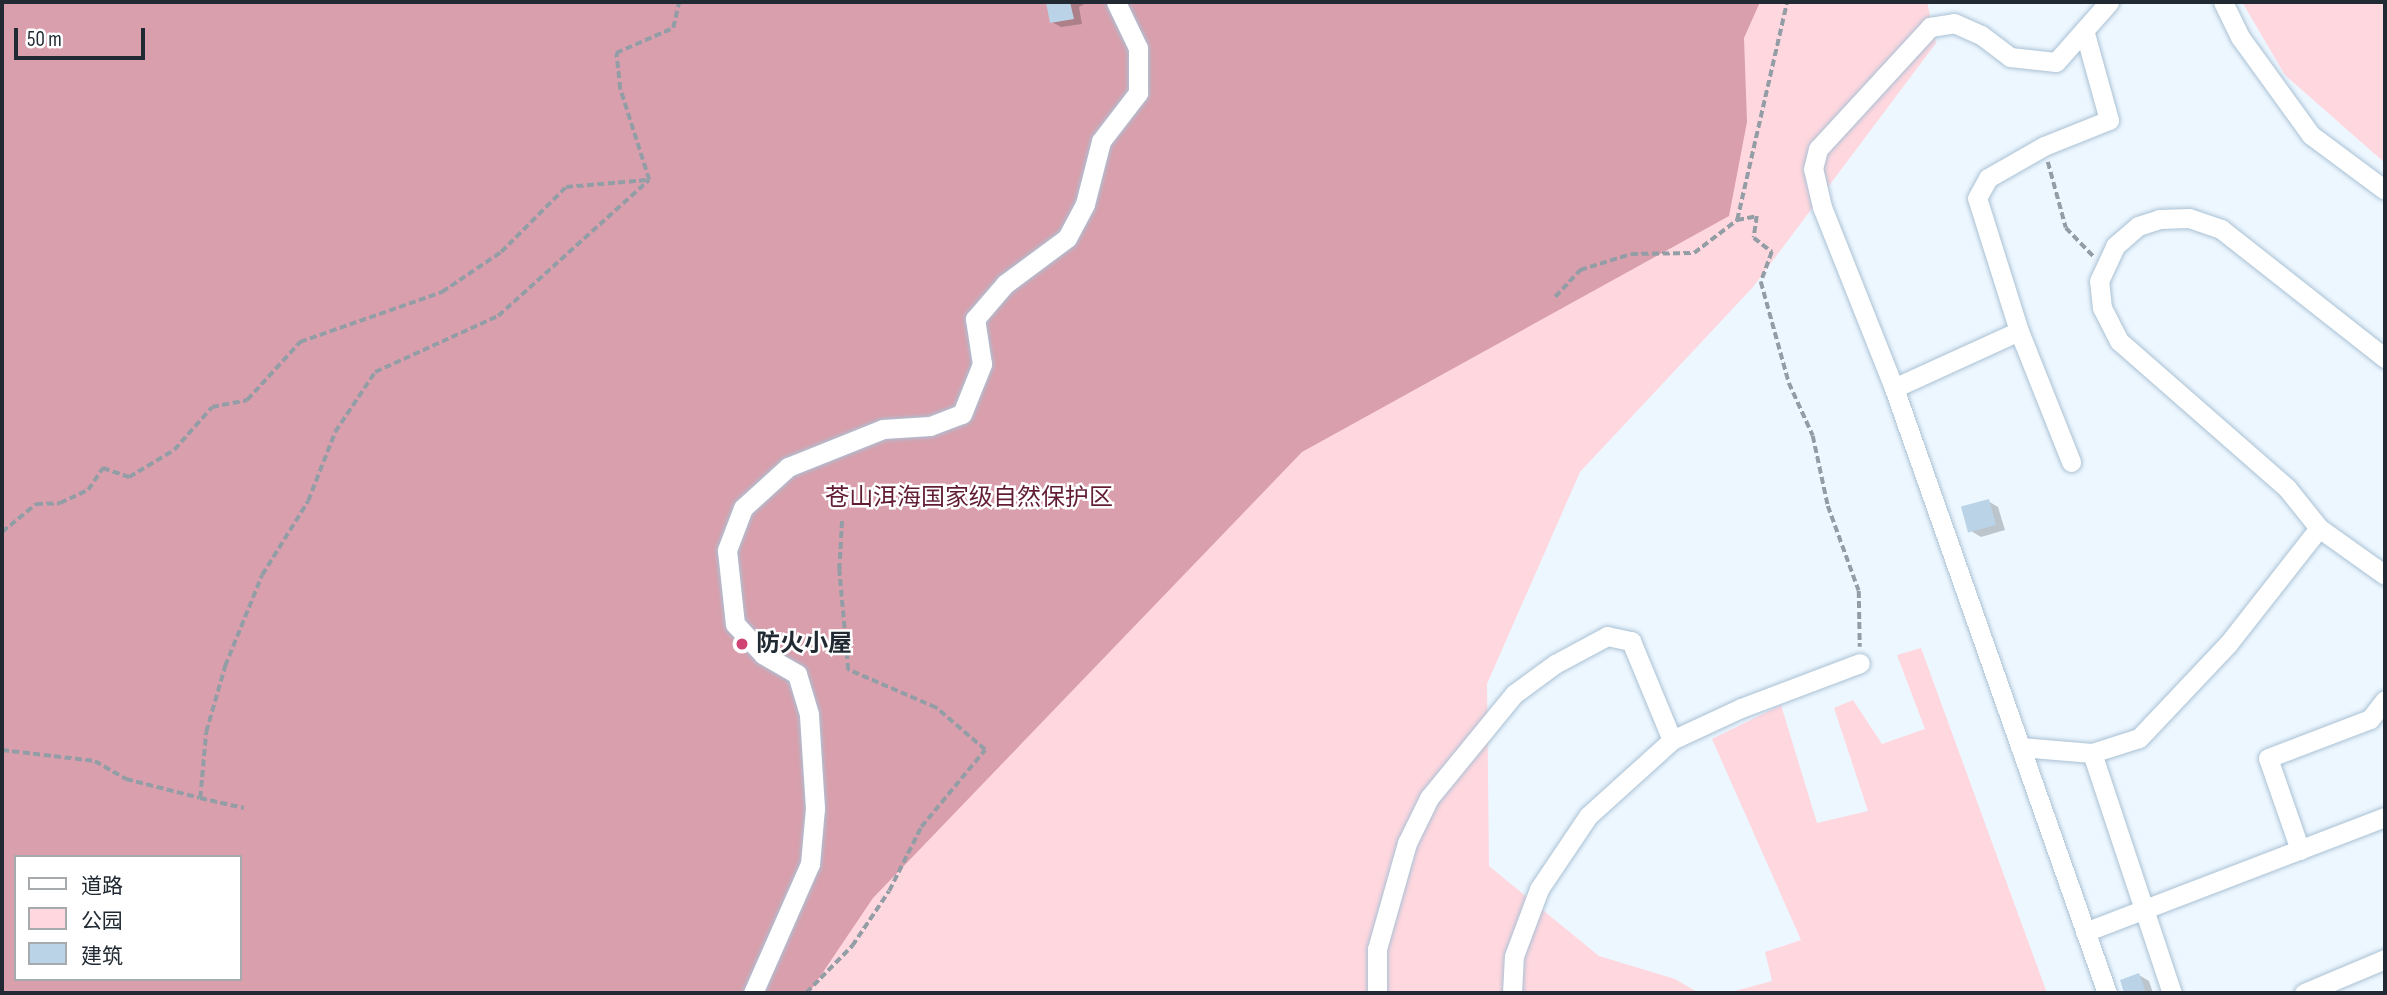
<!DOCTYPE html>
<html>
<head>
<meta charset="utf-8">
<style>
  body { margin:0 }
  #map { position:relative; width:2387px; height:995px; overflow:hidden; background:#edf7ff; font-family:"Sofia Sans Condensed","Noto Sans SC",sans-serif }
  div>[style] { position:absolute }
  [style*='--x'] { left:calc(var(--x)*1px); top:calc(var(--y)*1px); width:calc(var(--w)*1px); rotate:calc(var(--a)*1deg) }
  .green>* { inset:0; background:#ffd7df }
  .forest>* { inset:0; background:#d99fac }
  .shadow>* { inset:0; background:#0003 }
  .building>* { inset:0; background:#bbd3e6; transform-origin:0 0 }
  .path>* { height:3.5px; margin-top:-1.75px; transform-origin:0; background:repeating-linear-gradient(90deg,#939da5 0 7px,transparent 0 10.5px) }
  .roads { filter:drop-shadow(0 0 2px #aac1d4) drop-shadow(0 0 2px #aac1d4) }
  .street>* { height:19px; margin:-9.5px; padding:0 9.5px; transform-origin:9.5px; border-radius:9.5px; background:#fff }
  .dots>* { width:19px; height:19px; translate:-50% -50%; box-sizing:border-box; border:4px solid #fff; border-radius:50% }
  span { translate:-50% -50%; white-space:nowrap; text-align:center; line-height:1.15; -webkit-text-stroke:5px #fff; paint-order:stroke }
  .park-label { font-size:24px; color:#611d33 }
  .poi-label { font-size:24px; color:#212a32; font-weight:700 }
  .left { translate:0 -50%; text-align:left }
  .frame { position:absolute; inset:0; border:4px solid #212a32; pointer-events:none }
  .legend { position:absolute; left:14px; top:855px; width:228px; height:126px; box-sizing:border-box; background:#fff; border:2px solid #a6aaad; margin:0; padding:9px 12px; list-style:none; font-size:21px; color:#212a32 }
  .legend li { display:flex; align-items:center; gap:14px; height:35px }
  .legend b { width:35px; border:2px solid #a6aaad }
  .scale { position:absolute; left:14px; top:28px; width:131px; height:32px; box-sizing:border-box; border:4px solid #212a32; border-top:0; padding-left:9px; font-size:21px; line-height:24px; white-space:nowrap; color:#212a32; -webkit-text-stroke:5px #fff; paint-order:stroke }
</style>
</head>
<body>
<div id="map">
  <div class="green">
    <div style="clip-path:polygon(evenodd,2px 2px,1927px 2px,1936px 43px,1753px 287px,1580px 472px,1487px 684px,1489px 866px,1599px 956px,1675px 979px,1699px 993px,2px 993px,2px 2px,16px 857px,240px 857px,240px 979px,16px 979px,16px 857px)"></div>
    <div style="clip-path:polygon(2242px 2px,2385px 2px,2385px 163px,2285px 75px)"></div>
    <div style="clip-path:polygon(1921px 648px,2047px 993px,1727px 993px,1772px 981px,1765px 952px,1801px 940px,1712px 739px,1781px 705px,1817px 823px,1868px 811px,1834px 708px,1853px 700px,1882px 744px,1925px 729px,1897px 655px)"></div>
  </div>
  <div class="forest">
    <div style="clip-path:polygon(evenodd,2px 2px,1760px 2px,1744px 38px,1747px 122px,1729px 216px,1302px 452px,873px 898px,809px 993px,2px 993px,2px 2px,16px 857px,240px 857px,240px 979px,16px 979px,16px 857px)"></div>
  </div>
  <div class="shadow">
    <div style="clip-path:polygon(1048px 2px,1088px 2px,1079px 7px,1082px 24px,1061px 27px,1052px 22px)"></div>
    <div style="clip-path:polygon(1988px 501px,1998px 507px,2005px 530px,1981px 537px,1971px 531px)"></div>
    <div style="clip-path:polygon(2139px 975px,2149px 981px,2153px 993px,2126px 993px,2122px 981px)"></div>
  </div>
  <div class="building">
    <div style="clip-path:polygon(1046px 2px,1070px 2px,1074px 19px,1050px 23px)"></div>
    <div style="left:1989px;top:499px;width:27px;height:29px;rotate:75deg"></div>
    <div style="clip-path:polygon(2139px 973px,2146px 993px,2124px 993px,2120px 980px)"></div>
  </div>
  <div class="path">
    <div style="--x:2048;--y:162;--w:68;--a:74.7"></div>
    <div style="--x:2066;--y:228;--w:39;--a:46"></div>
    <div style="--x:1737;--y:220;--w:20;--a:-11"></div>
    <div style="--x:1757;--y:216;--w:22;--a:98"></div>
    <div style="--x:1754;--y:238;--w:23;--a:38"></div>
    <div style="--x:1772;--y:252;--w:32;--a:110"></div>
    <div style="--x:1761;--y:282;--w:105;--a:74.5"></div>
    <div style="--x:1789;--y:383;--w:58;--a:65.6"></div>
    <div style="--x:1813;--y:436;--w:72;--a:77.9"></div>
    <div style="--x:1828;--y:506;--w:90;--a:70"></div>
    <div style="--x:1859;--y:591;--w:56;--a:89"></div>
    <div style="--x:1555;--y:297;--w:37;--a:-47"></div>
    <div style="--x:1580;--y:270;--w:53;--a:-17.4"></div>
    <div style="--x:1631;--y:254;--w:63;--a:-0.9"></div>
    <div style="--x:1694;--y:253;--w:54;--a:-37.5"></div>
    <div style="--x:1737;--y:220;--w:224;--a:-77.1"></div>
    <div style="--x:2;--y:532;--w:44;--a:-39.5"></div>
    <div style="--x:36;--y:504;--w:24;--a:-2"></div>
    <div style="--x:60;--y:503;--w:31;--a:-25"></div>
    <div style="--x:88;--y:490;--w:27;--a:-56"></div>
    <div style="--x:103;--y:468;--w:28;--a:19"></div>
    <div style="--x:129;--y:477;--w:52;--a:-31"></div>
    <div style="--x:174;--y:450;--w:57;--a:-48.5"></div>
    <div style="--x:212;--y:407;--w:36;--a:-11"></div>
    <div style="--x:247;--y:400;--w:79;--a:-47.6"></div>
    <div style="--x:300;--y:342;--w:151;--a:-19.4"></div>
    <div style="--x:442;--y:292;--w:71;--a:-34.1"></div>
    <div style="--x:501;--y:252;--w:92;--a:-45"></div>
    <div style="--x:566;--y:187;--w:81;--a:-4.9"></div>
    <div style="--x:2;--y:750;--w:94;--a:6.7"></div>
    <div style="--x:95;--y:761;--w:36;--a:30"></div>
    <div style="--x:126;--y:779;--w:76;--a:14.4"></div>
    <div style="--x:200;--y:798;--w:66;--a:-84.8"></div>
    <div style="--x:206;--y:732;--w:69;--a:-73.9"></div>
    <div style="--x:225;--y:666;--w:98;--a:-67.9"></div>
    <div style="--x:262;--y:575;--w:87;--a:-58.1"></div>
    <div style="--x:308;--y:501;--w:74;--a:-68.6"></div>
    <div style="--x:335;--y:432;--w:72;--a:-56.3"></div>
    <div style="--x:375;--y:372;--w:135;--a:-24.5"></div>
    <div style="--x:498;--y:316;--w:203;--a:-42"></div>
    <div style="--x:649;--y:180;--w:96;--a:-107.7"></div>
    <div style="--x:620;--y:89;--w:36;--a:-96"></div>
    <div style="--x:616;--y:53;--w:62;--a:-23.7"></div>
    <div style="--x:673;--y:28;--w:27;--a:-77"></div>
    <div style="--x:200;--y:798;--w:45;--a:12.8"></div>
    <div style="--x:806;--y:993;--w:66;--a:-45.6"></div>
    <div style="--x:852;--y:946;--w:66;--a:-56.1"></div>
    <div style="--x:889;--y:891;--w:72;--a:-63.4"></div>
    <div style="--x:921;--y:827;--w:100;--a:-50.3"></div>
    <div style="--x:985;--y:750;--w:65;--a:-139.4"></div>
    <div style="--x:936;--y:708;--w:96;--a:-156.6"></div>
    <div style="--x:848;--y:670;--w:100;--a:-95.1"></div>
    <div style="--x:839;--y:570;--w:52;--a:-86.7"></div>
  </div>
  <div class="roads">
    <div class="street">
      <div style="--x:2223;--y:2;--w:39;--a:64"></div>
      <div style="--x:2240;--y:37;--w:121;--a:54.1"></div>
      <div style="--x:2311;--y:135;--w:92;--a:36.6"></div>
      <div style="--x:2019;--y:331;--w:141;--a:68.3"></div>
      <div style="--x:1894;--y:388;--w:137;--a:-24.5"></div>
      <div style="--x:2019;--y:331;--w:139;--a:-107.5"></div>
      <div style="--x:1977;--y:198;--w:23;--a:-61"></div>
      <div style="--x:1988;--y:178;--w:64;--a:-29.7"></div>
      <div style="--x:2044;--y:146;--w:70;--a:-21.8"></div>
      <div style="--x:2109;--y:120;--w:93;--a:-105.5"></div>
      <div style="--x:2319;--y:528;--w:81;--a:35.5"></div>
      <div style="--x:2020;--y:747;--w:72;--a:4.8"></div>
      <div style="--x:2092;--y:753;--w:49;--a:-17.7"></div>
      <div style="--x:2139;--y:738;--w:129;--a:-46.6"></div>
      <div style="--x:2228;--y:644;--w:147;--a:-51.9"></div>
      <div style="--x:2319;--y:528;--w:51;--a:-128.7"></div>
      <div style="--x:2287;--y:488;--w:223;--a:-138.8"></div>
      <div style="--x:2119;--y:341;--w:37;--a:-117"></div>
      <div style="--x:2102;--y:308;--w:27;--a:-96"></div>
      <div style="--x:2099;--y:281;--w:38;--a:-65"></div>
      <div style="--x:2115;--y:246;--w:30;--a:-41"></div>
      <div style="--x:2138;--y:226;--w:22;--a:-18"></div>
      <div style="--x:2159;--y:219;--w:30;--a:-2"></div>
      <div style="--x:2189;--y:218;--w:34;--a:19"></div>
      <div style="--x:2221;--y:229;--w:209;--a:38.2"></div>
      <div style="--x:2092;--y:753;--w:253;--a:71.6"></div>
      <div style="--x:2300;--y:850;--w:97;--a:-109.2"></div>
      <div style="--x:2268;--y:758;--w:109;--a:-20.9"></div>
      <div style="--x:2370;--y:719;--w:24;--a:-52"></div>
      <div style="--x:2085;--y:932;--w:321;--a:-21"></div>
      <div style="--x:753;--y:993;--w:141;--a:-66.2"></div>
      <div style="--x:810;--y:864;--w:56;--a:-84.9"></div>
      <div style="--x:815;--y:808;--w:94;--a:-93.7"></div>
      <div style="--x:809;--y:714;--w:42;--a:-106.7"></div>
      <div style="--x:797;--y:674;--w:39;--a:-150"></div>
      <div style="--x:763;--y:654;--w:41;--a:-133"></div>
      <div style="--x:735;--y:624;--w:74;--a:-96.2"></div>
      <div style="--x:727;--y:550;--w:45;--a:-69.1"></div>
      <div style="--x:743;--y:508;--w:61;--a:-42.3"></div>
      <div style="--x:788;--y:467;--w:102;--a:-21.8"></div>
      <div style="--x:883;--y:429;--w:47;--a:-3.7"></div>
      <div style="--x:930;--y:426;--w:34;--a:-21"></div>
      <div style="--x:962;--y:414;--w:54;--a:-68.2"></div>
      <div style="--x:982;--y:364;--w:46;--a:-98.8"></div>
      <div style="--x:975;--y:319;--w:46;--a:-49.4"></div>
      <div style="--x:1005;--y:284;--w:77;--a:-36.6"></div>
      <div style="--x:1067;--y:238;--w:38;--a:-62"></div>
      <div style="--x:1085;--y:204;--w:65;--a:-75.7"></div>
      <div style="--x:1101;--y:141;--w:61;--a:-52.4"></div>
      <div style="--x:1138;--y:93;--w:45;--a:-90"></div>
      <div style="--x:1138;--y:48;--w:51;--a:-115.6"></div>
      <div style="--x:1377;--y:993;--w:44;--a:-90"></div>
      <div style="--x:1377;--y:949;--w:110;--a:-74.2"></div>
      <div style="--x:1407;--y:843;--w:50;--a:-63.9"></div>
      <div style="--x:1429;--y:798;--w:134;--a:-50.7"></div>
      <div style="--x:1514;--y:694;--w:51;--a:-36.2"></div>
      <div style="--x:1555;--y:664;--w:59;--a:-28.3"></div>
      <div style="--x:1607;--y:636;--w:25;--a:12"></div>
      <div style="--x:1631;--y:641;--w:107;--a:67.5"></div>
      <div style="--x:1512;--y:993;--w:37;--a:-87"></div>
      <div style="--x:1514;--y:956;--w:72;--a:-69.5"></div>
      <div style="--x:1539;--y:889;--w:88;--a:-56.1"></div>
      <div style="--x:1588;--y:816;--w:113;--a:-42.1"></div>
      <div style="--x:1672;--y:740;--w:76;--a:-24.9"></div>
      <div style="--x:1741;--y:708;--w:127;--a:-20.7"></div>
      <div style="--x:2107;--y:993;--w:641;--a:-109.4"></div>
      <div style="--x:1894;--y:388;--w:195;--a:-111.7"></div>
      <div style="--x:1822;--y:207;--w:39;--a:-103"></div>
      <div style="--x:1813;--y:169;--w:21;--a:-76"></div>
      <div style="--x:1818;--y:149;--w:166;--a:-47.4"></div>
      <div style="--x:1930;--y:27;--w:24;--a:-9"></div>
      <div style="--x:1954;--y:23;--w:30;--a:24"></div>
      <div style="--x:1981;--y:35;--w:36;--a:37"></div>
      <div style="--x:2010;--y:57;--w:46;--a:6.2"></div>
      <div style="--x:2056;--y:62;--w:80;--a:-48.5"></div>
      <div style="--x:2304;--y:993;--w:88;--a:-22.8"></div>
    </div>
  </div>
  <div class="dots">
    <div style="left:742px;top:644px;background:#d04372"></div>
  </div>
  <div class="park-label">
    <span style="left:969px;top:498px">苍山洱海国家级自然保护区</span>
  </div>
  <div class="poi-label">
    <span class="left" style="left:756px;top:644px">防火小屋</span>
  </div>
  <div class="frame"></div>
  <ul class="legend">
  <li><b style="height:9px;background:#fff"></b>道路</li>
  <li><b style="height:19px;background:#ffd7df"></b>公园</li>
  <li><b style="height:19px;background:#bbd3e6"></b>建筑</li>
  </ul>
  <div class="scale">50 m</div>
</div>
</body>
</html>
